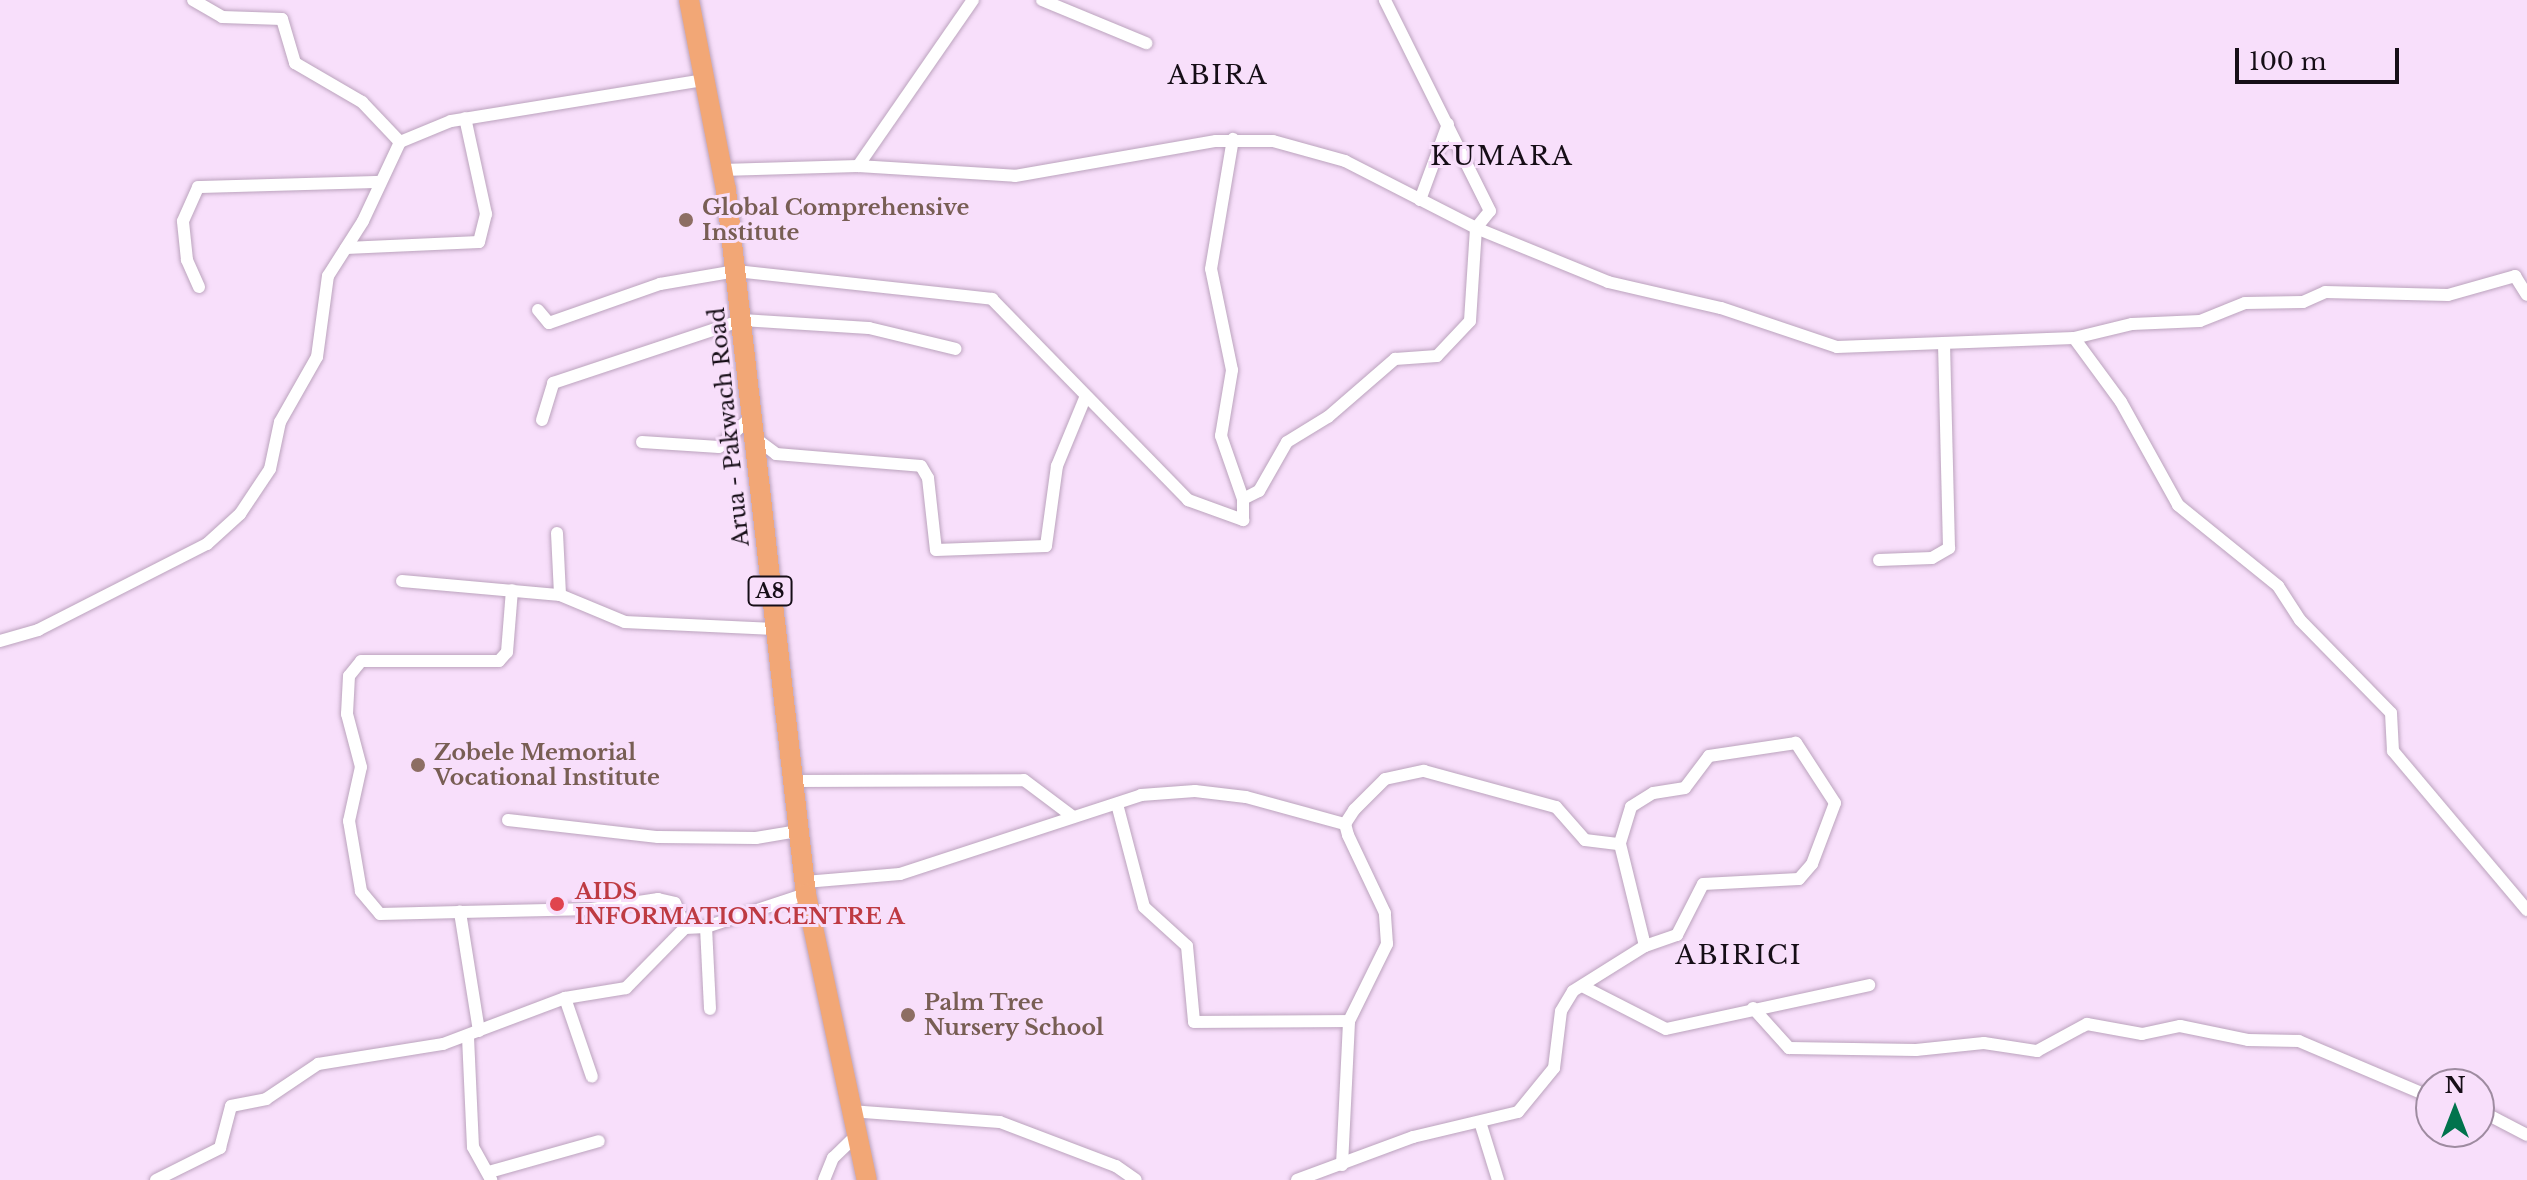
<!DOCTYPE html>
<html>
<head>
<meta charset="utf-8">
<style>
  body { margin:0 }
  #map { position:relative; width:2527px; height:1180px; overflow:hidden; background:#f8dffb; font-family:"Libre Baskerville",serif }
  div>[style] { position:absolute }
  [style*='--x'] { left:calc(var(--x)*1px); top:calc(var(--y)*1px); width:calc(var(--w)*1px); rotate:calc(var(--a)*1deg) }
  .roads { filter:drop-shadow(0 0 2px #bba3bd) drop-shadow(0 0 2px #bba3bd) }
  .street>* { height:12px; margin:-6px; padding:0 6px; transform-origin:6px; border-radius:6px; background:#fff }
  .primary>* { height:20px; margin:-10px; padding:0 10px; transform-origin:10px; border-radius:10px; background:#f2a776 }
  .dots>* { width:22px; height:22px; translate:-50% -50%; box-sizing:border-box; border:4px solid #f8dffb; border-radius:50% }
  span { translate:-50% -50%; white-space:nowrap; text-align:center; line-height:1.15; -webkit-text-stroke:6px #f8dffb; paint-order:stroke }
  .shield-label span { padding:2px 6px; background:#f8dffb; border:2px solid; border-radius:6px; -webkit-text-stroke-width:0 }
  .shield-label { font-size:20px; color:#160e17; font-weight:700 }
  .education-label { font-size:22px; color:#785e54; font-weight:700 }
  .left { translate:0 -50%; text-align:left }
  .street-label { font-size:22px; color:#160e17 }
  .health-label { font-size:22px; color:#be3a42; font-weight:700 }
  .quarter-label { font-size:26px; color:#160e17; letter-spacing:2px }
  .north { position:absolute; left:2415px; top:1068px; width:80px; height:80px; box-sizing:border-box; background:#f8dffb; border:2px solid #9e8ba0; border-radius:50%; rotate:0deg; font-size:22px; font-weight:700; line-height:32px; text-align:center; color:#160e17 }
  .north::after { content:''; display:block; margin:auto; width:28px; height:36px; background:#01734d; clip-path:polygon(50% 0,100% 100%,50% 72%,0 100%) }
  .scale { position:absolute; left:2235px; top:48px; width:164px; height:36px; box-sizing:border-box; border:4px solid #160e17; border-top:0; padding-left:10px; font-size:24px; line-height:28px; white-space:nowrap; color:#160e17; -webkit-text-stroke:6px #f8dffb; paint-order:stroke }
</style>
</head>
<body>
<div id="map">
  <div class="roads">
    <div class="street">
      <div style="--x:193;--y:0;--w:34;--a:30"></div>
      <div style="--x:222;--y:17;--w:60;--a:1.9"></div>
      <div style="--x:282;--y:19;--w:46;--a:73.5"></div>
      <div style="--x:295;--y:63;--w:78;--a:30.2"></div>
      <div style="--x:362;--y:102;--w:55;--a:46.5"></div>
      <div style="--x:1042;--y:0;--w:113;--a:22.5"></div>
      <div style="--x:858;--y:166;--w:202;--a:-55.3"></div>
      <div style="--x:722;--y:170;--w:136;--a:-1.7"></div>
      <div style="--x:858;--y:166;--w:157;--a:3.6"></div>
      <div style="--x:1015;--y:176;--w:204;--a:-9.9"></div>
      <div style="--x:1216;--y:141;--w:57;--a:0"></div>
      <div style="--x:1273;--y:141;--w:75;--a:15.5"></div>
      <div style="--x:1345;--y:161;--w:147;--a:27.1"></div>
      <div style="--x:1476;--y:228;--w:143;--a:22.2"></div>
      <div style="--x:1608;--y:282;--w:116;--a:13"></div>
      <div style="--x:1721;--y:308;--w:122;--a:18.6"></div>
      <div style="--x:1837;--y:347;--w:237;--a:-2.2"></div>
      <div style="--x:2074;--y:338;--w:60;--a:-13.6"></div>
      <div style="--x:2132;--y:324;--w:68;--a:-2.5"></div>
      <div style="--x:2200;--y:321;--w:48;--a:-21.8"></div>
      <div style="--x:2245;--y:303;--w:58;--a:-1"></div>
      <div style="--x:2303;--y:302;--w:24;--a:-24"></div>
      <div style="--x:2325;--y:292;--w:123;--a:1.4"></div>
      <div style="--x:2448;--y:295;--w:70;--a:-15.8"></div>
      <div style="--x:2515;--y:276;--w:22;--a:58"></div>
      <div style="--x:1420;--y:200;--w:81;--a:-69.8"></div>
      <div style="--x:346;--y:248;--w:133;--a:-2.6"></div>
      <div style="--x:479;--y:242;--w:29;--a:-76"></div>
      <div style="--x:486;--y:214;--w:98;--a:-102.3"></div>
      <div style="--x:199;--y:287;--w:30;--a:-114"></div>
      <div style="--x:187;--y:260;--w:39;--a:-96"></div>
      <div style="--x:183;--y:221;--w:37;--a:-66"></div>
      <div style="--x:198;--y:187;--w:180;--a:-1.6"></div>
      <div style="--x:538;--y:310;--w:17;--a:50"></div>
      <div style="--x:549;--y:323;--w:118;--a:-19.4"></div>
      <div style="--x:660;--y:284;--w:77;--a:-9.7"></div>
      <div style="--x:736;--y:271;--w:258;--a:6.2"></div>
      <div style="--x:992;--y:299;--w:281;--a:45.7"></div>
      <div style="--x:1188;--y:500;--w:59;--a:20"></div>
      <div style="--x:1243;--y:520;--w:21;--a:-90"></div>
      <div style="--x:1243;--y:499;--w:67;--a:-109.2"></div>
      <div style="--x:1221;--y:436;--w:67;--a:-80.5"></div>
      <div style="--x:1232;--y:370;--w:103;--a:-101.7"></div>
      <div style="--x:1211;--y:269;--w:132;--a:-80.4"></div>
      <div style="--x:2074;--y:338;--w:79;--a:53.7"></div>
      <div style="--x:2121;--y:402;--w:118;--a:61"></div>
      <div style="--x:2178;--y:505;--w:129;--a:39"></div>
      <div style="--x:2278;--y:586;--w:40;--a:57.1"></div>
      <div style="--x:2300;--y:620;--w:130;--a:45.6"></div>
      <div style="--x:2391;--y:713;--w:38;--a:87"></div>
      <div style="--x:2393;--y:751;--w:208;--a:49.9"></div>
      <div style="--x:542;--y:420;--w:39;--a:-73"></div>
      <div style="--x:553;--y:383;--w:199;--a:-18.4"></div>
      <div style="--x:742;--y:320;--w:127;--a:3.6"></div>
      <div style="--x:869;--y:328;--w:89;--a:13.6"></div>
      <div style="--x:755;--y:438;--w:26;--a:37"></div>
      <div style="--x:776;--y:454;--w:145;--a:4.7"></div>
      <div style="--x:921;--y:466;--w:14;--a:60"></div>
      <div style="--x:928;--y:478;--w:72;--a:83.7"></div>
      <div style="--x:936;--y:550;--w:110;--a:-2.1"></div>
      <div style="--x:1046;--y:546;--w:81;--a:-82.2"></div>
      <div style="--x:1057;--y:466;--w:74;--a:-67.6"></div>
      <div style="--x:642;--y:442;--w:77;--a:3.7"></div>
      <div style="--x:719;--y:447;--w:44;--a:-43.2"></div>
      <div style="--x:1243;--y:499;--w:18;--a:-27"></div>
      <div style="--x:1259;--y:491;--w:56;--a:-60.3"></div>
      <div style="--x:1287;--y:442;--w:48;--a:-31.4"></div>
      <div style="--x:1328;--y:417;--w:89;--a:-40.9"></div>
      <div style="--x:1395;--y:359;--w:42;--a:-4.1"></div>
      <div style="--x:1437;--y:356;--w:48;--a:-46.7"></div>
      <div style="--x:1470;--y:321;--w:93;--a:-86.3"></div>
      <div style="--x:1476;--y:228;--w:22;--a:-51"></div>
      <div style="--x:1490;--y:211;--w:236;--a:-116.5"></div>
      <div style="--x:557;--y:533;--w:62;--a:87.2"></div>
      <div style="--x:1879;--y:560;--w:53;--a:-2.2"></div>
      <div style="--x:1932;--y:558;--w:20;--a:-30"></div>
      <div style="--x:1949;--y:548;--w:202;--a:-91.4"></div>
      <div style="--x:402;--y:581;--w:159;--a:5.1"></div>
      <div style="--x:560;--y:595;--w:70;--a:22.6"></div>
      <div style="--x:625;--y:622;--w:149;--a:2.7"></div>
      <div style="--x:0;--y:641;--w:40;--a:-16"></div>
      <div style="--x:38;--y:630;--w:190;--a:-27"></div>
      <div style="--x:207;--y:544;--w:45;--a:-42.3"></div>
      <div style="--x:240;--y:514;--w:54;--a:-56.3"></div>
      <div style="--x:270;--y:469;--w:48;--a:-78"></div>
      <div style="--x:280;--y:422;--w:75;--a:-60.4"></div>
      <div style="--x:317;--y:357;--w:82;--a:-82.3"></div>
      <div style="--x:328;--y:276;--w:65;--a:-57.5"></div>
      <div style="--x:363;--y:221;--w:87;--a:-64.9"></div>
      <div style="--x:400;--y:142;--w:55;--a:-22.4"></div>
      <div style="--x:451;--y:121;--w:257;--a:-9.2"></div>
      <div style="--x:792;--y:781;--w:232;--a:-0.2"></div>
      <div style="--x:1024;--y:780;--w:60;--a:36.9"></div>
      <div style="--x:1117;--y:804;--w:106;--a:75.3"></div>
      <div style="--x:1144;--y:907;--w:58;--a:42.2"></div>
      <div style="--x:1187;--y:946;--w:76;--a:84.7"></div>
      <div style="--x:1194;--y:1022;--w:155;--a:-0.4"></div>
      <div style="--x:508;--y:820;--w:151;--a:6.5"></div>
      <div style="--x:658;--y:837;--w:98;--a:0.6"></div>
      <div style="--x:756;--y:838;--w:43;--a:-9.5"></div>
      <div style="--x:805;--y:882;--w:95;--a:-4.8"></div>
      <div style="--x:900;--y:874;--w:254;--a:-18.1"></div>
      <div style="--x:1141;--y:795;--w:54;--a:-4.2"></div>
      <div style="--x:1195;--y:791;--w:51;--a:6.7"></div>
      <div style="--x:1246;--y:797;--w:103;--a:15.3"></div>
      <div style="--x:460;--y:912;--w:80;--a:178.6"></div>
      <div style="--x:380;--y:914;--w:30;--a:-130"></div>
      <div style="--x:361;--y:891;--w:71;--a:-99.7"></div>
      <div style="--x:349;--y:821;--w:55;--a:-77.5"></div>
      <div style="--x:361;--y:767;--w:55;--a:-104.8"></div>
      <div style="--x:347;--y:714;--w:38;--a:-87"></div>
      <div style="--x:349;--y:676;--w:19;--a:-51"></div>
      <div style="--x:361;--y:661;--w:138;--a:0"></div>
      <div style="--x:499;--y:661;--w:12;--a:-48"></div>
      <div style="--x:507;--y:652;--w:62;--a:-85.4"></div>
      <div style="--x:706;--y:927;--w:82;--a:87.2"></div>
      <div style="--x:1582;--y:986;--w:94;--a:27.1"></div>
      <div style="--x:1666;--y:1029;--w:208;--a:-12.2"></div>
      <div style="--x:565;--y:998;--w:83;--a:71.1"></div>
      <div style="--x:1753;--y:1008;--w:54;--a:48"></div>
      <div style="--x:1789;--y:1048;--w:127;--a:0.9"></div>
      <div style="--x:1916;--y:1050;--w:68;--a:-5.9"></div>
      <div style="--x:1984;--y:1043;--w:54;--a:8.6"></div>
      <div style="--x:2037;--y:1051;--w:57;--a:-28.4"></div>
      <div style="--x:2087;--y:1024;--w:56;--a:10.3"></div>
      <div style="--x:2142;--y:1034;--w:39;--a:-12"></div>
      <div style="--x:2180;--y:1026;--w:69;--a:11.6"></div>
      <div style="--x:2248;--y:1040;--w:51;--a:1.1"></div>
      <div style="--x:2299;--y:1041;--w:143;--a:23"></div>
      <div style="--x:479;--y:1031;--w:121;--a:-99.1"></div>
      <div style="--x:460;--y:912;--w:132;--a:-1.3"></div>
      <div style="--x:592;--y:909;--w:67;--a:-8.6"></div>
      <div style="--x:658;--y:899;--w:17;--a:13"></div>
      <div style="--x:675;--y:903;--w:27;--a:68"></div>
      <div style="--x:685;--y:928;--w:21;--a:-3"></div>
      <div style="--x:706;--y:927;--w:105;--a:-18.3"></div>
      <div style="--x:468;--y:1037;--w:110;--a:87.4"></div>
      <div style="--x:473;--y:1147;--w:38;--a:61"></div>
      <div style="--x:2479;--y:1110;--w:54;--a:27.5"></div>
      <div style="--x:850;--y:1111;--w:150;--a:4.2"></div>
      <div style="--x:1000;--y:1122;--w:124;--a:20.8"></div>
      <div style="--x:1116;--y:1166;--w:24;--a:35"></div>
      <div style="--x:1481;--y:1125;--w:58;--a:72.8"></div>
      <div style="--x:1342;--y:1165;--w:144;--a:-87.2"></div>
      <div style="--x:1349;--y:1021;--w:86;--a:-63.7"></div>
      <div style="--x:1387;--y:944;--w:31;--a:-94"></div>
      <div style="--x:1385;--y:913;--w:86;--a:-115.4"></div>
      <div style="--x:1348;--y:835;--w:11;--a:-105"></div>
      <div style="--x:1345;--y:824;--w:17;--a:-57"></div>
      <div style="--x:1354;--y:810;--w:44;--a:-45"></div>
      <div style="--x:1385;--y:779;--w:40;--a:-12"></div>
      <div style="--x:1424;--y:771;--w:137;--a:15.3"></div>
      <div style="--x:1556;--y:807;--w:44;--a:48.7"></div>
      <div style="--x:1585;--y:840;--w:35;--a:7"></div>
      <div style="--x:489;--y:1172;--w:114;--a:-15.7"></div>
      <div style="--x:156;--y:1180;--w:72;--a:-26.6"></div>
      <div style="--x:220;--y:1148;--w:43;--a:-75.3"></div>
      <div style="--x:231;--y:1106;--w:36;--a:-11"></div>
      <div style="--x:266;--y:1099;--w:63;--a:-33.9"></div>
      <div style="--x:318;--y:1064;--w:127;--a:-9.1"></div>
      <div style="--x:443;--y:1044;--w:130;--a:-20.7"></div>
      <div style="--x:565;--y:998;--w:62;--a:-9.3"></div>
      <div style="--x:626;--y:988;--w:84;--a:-45.5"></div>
      <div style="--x:824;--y:1180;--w:24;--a:-68"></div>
      <div style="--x:833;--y:1158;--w:30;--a:-44"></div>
      <div style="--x:1297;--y:1180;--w:124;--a:-20.3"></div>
      <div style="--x:1413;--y:1137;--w:108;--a:-13.4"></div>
      <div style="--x:1518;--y:1112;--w:57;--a:-50.7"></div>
      <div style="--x:1554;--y:1068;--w:57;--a:-83"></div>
      <div style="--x:1561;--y:1011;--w:23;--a:-59"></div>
      <div style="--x:1573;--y:991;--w:85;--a:-32"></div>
      <div style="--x:1645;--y:946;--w:34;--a:-19"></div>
      <div style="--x:1677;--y:935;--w:57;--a:-63"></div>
      <div style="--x:1703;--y:884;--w:96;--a:-3"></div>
      <div style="--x:1799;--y:879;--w:20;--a:-49"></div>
      <div style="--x:1812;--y:864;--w:65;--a:-69.3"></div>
      <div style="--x:1835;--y:803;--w:72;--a:-123"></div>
      <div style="--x:1796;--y:743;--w:88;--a:171.5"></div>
      <div style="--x:1709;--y:756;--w:40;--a:127"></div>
      <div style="--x:1685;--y:788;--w:32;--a:171"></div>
      <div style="--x:1653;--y:793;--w:26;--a:148"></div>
      <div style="--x:1631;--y:807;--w:39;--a:107"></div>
      <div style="--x:1620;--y:844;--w:105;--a:76.2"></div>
    </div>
    <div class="primary">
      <div style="--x:689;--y:0;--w:194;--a:79"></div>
      <div style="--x:726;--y:190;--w:709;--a:83.52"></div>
      <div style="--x:806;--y:894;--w:292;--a:78"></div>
    </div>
  </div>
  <div class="dots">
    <div style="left:686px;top:220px;background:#8d6e63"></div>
    <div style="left:418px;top:765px;background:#8d6e63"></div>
    <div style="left:557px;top:904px;background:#e0444e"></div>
    <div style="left:908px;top:1015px;background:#8d6e63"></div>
  </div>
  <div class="shield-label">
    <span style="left:770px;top:591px">A8</span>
  </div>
  <div class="education-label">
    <span class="left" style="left:702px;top:220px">Global Comprehensive<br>Institute</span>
    <span class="left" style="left:434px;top:765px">Zobele Memorial<br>Vocational Institute</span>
    <span class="left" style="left:924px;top:1015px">Palm Tree<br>Nursery School</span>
  </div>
  <div class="street-label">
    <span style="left:729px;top:427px;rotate:-96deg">Arua - Pakwach Road</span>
  </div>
  <div class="health-label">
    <span class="left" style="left:575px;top:904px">AIDS<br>INFORMATION.CENTRE A</span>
  </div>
  <div class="quarter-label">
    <span style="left:1218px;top:76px">ABIRA</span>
    <span style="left:1502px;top:157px">KUMARA</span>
    <span style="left:1739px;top:956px">ABIRICI</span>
  </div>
  <div class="north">N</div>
  <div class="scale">100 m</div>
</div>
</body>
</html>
